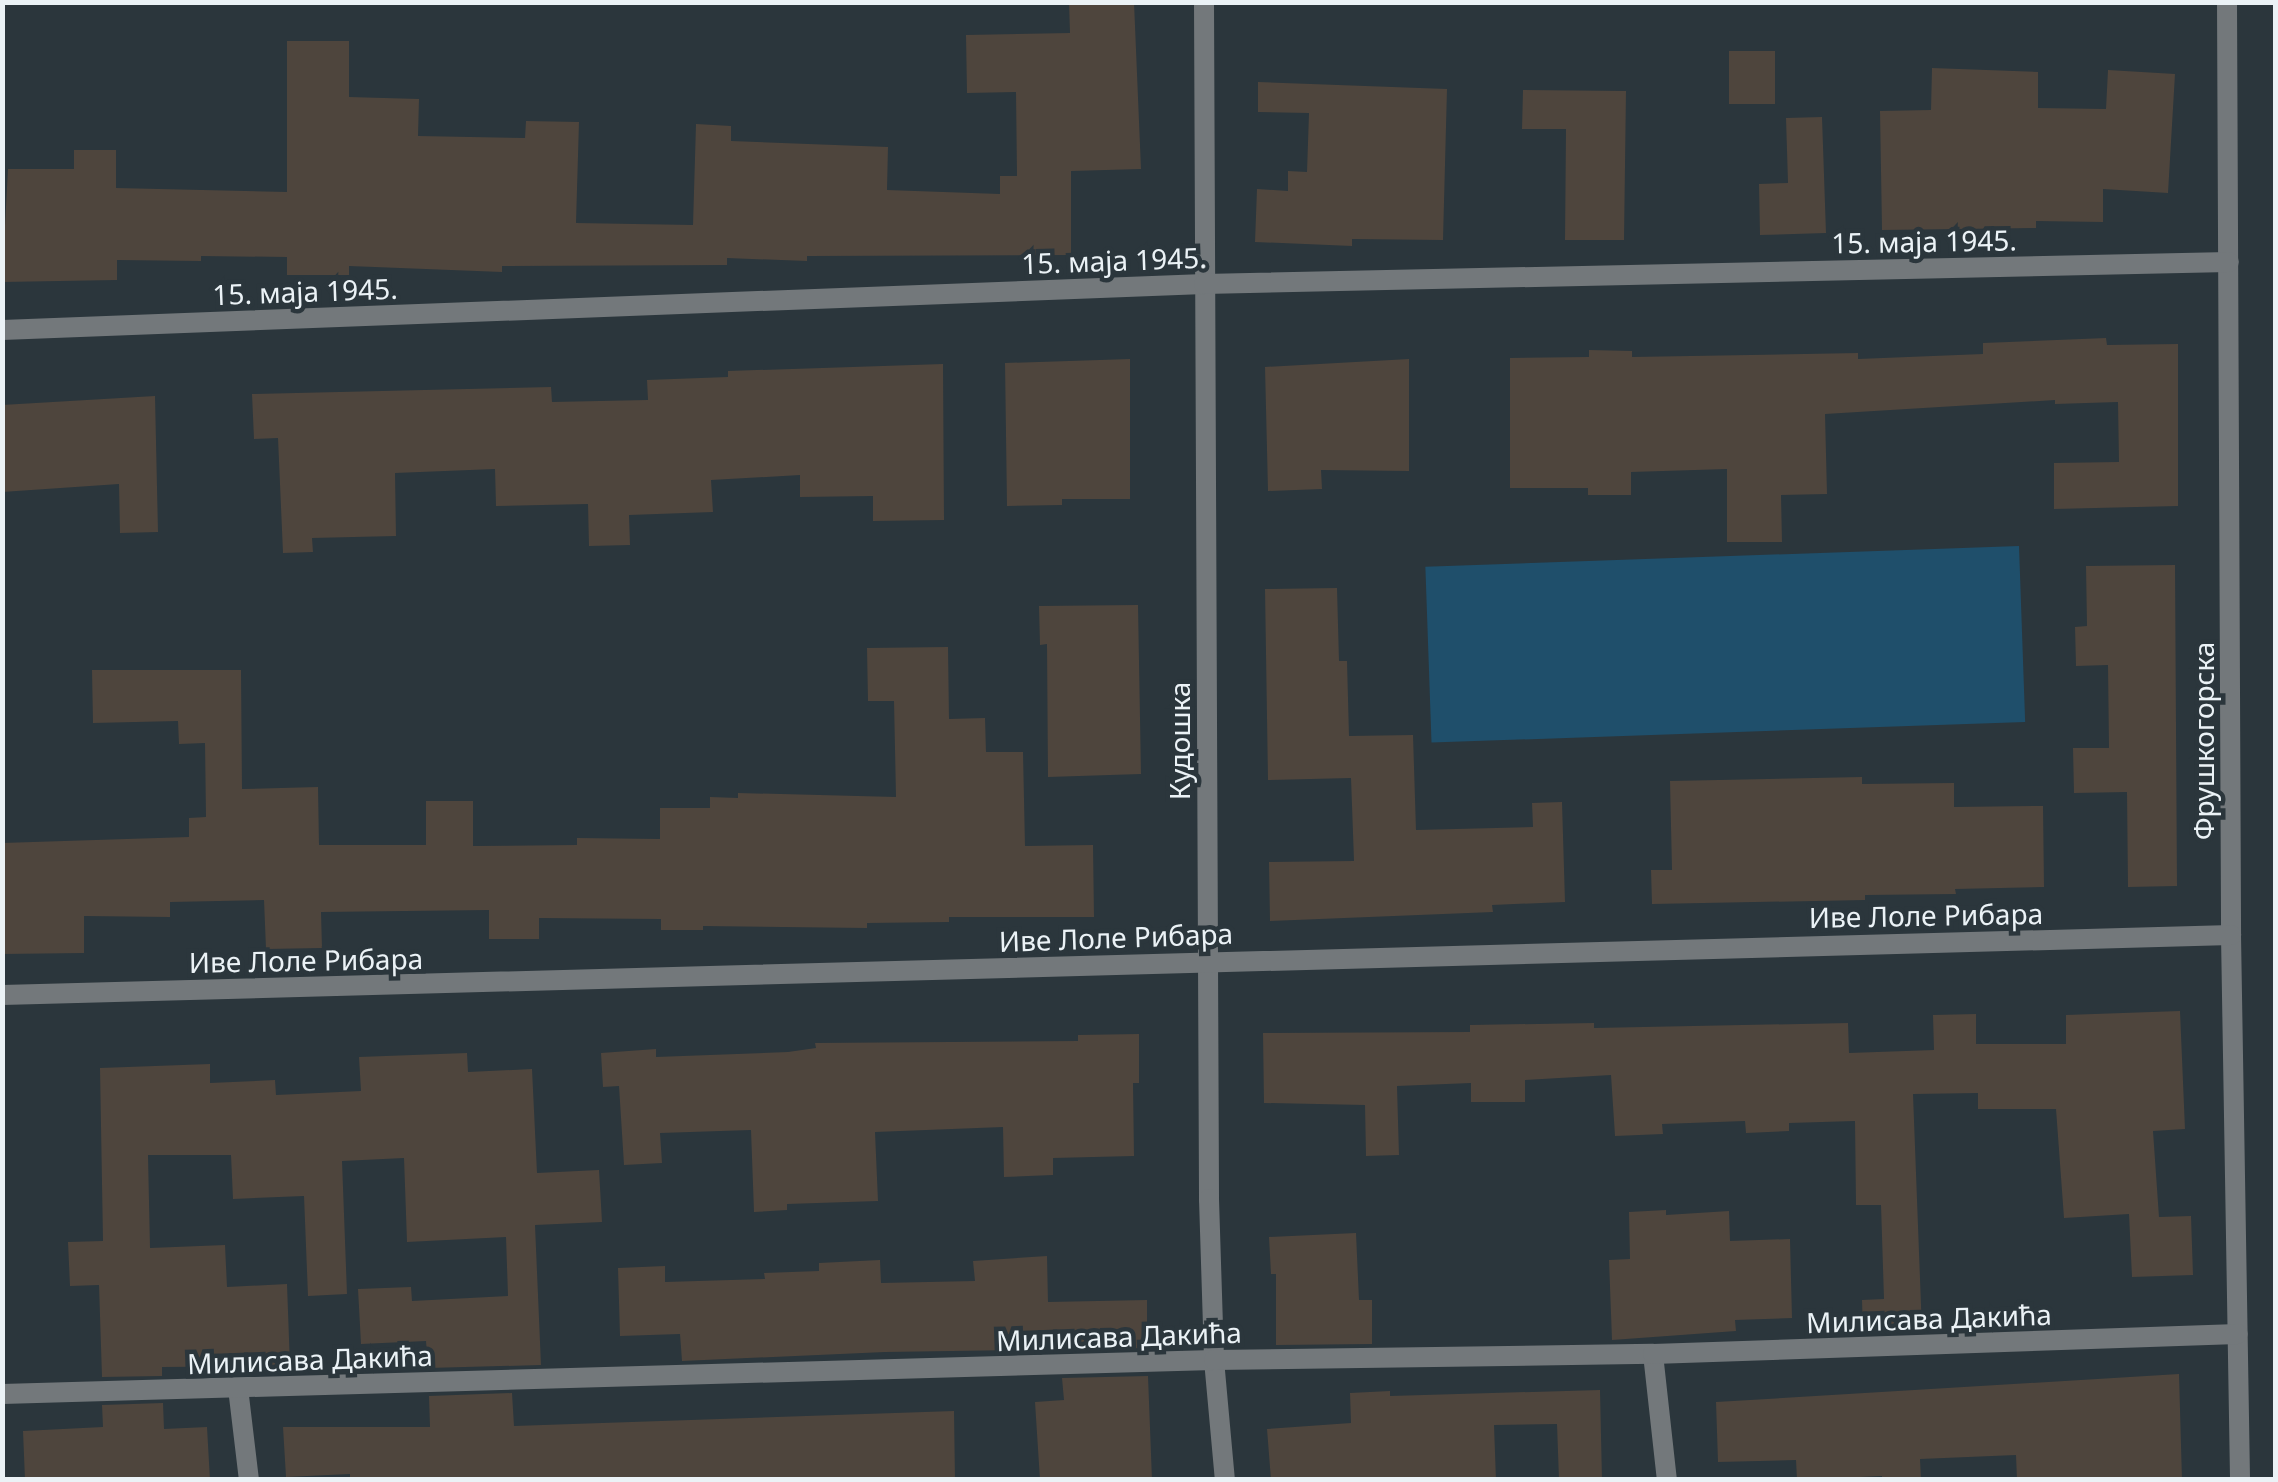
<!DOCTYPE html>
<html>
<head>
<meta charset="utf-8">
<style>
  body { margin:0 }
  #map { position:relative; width:2278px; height:1482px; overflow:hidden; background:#2b363c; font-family:"Noto Sans",sans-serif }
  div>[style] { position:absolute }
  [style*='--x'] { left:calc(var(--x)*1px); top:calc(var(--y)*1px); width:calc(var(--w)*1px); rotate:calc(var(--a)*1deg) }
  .green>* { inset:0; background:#1f4f6b; transform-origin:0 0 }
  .building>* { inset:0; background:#4e453d; transform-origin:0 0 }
  .street>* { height:20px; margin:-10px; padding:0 10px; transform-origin:10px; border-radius:10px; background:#73787b }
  span { translate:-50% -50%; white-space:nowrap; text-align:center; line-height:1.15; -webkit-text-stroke:9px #2b363c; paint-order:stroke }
  .street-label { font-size:28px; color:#ebf2f6 }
  .frame { position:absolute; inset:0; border:5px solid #ebf2f6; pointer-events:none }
</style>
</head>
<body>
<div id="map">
  <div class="green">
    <div style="left:2019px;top:546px;width:176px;height:594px;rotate:88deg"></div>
  </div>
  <div class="building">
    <div style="clip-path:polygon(1069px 2px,1134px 2px,1141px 169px,1071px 171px,1071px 255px,807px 256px,807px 261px,727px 258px,727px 265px,502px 266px,502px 272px,349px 266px,349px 275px,287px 275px,287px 257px,201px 256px,201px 261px,117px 260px,117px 280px,2px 282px,8px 169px,74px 169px,74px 150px,116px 150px,116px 188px,287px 192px,287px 41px,349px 41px,349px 97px,419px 99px,418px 136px,525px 138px,526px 121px,579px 122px,576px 223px,693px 225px,696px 124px,731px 126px,731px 141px,888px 147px,887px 190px,1000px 194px,1000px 176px,1017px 176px,1016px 92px,967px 93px,966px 35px,1070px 33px)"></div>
    <div style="left:1729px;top:51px;width:46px;height:53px"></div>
    <div style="clip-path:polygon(1932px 68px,2038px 72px,2038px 108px,2106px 109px,2108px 70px,2175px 74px,2168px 193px,2103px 189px,2103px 222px,2036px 221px,2036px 228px,1882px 230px,1880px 111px,1931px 110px)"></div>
    <div style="clip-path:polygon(1258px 82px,1447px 89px,1443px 240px,1352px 239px,1352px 246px,1255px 242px,1257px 189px,1288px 191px,1288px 171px,1307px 172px,1309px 113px,1258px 112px)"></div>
    <div style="clip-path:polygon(1523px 90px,1626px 91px,1624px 240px,1565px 240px,1566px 129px,1522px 129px)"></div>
    <div style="clip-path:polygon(1822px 117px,1826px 233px,1760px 235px,1759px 184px,1788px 183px,1786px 118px)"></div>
    <div style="clip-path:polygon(2106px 338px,2107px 345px,2178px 344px,2178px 506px,2054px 509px,2054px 463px,2119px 462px,2118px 402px,2055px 404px,2055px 400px,1825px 414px,1827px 494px,1781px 495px,1782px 542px,1727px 542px,1727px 469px,1631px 472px,1631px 495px,1588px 495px,1588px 488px,1510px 488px,1510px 358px,1589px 357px,1589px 350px,1632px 351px,1632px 357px,1858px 353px,1858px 359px,1983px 354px,1983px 343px)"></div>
    <div style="clip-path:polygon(1130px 359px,1130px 499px,1062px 499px,1062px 505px,1007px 506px,1005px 363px)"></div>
    <div style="clip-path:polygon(1409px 359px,1409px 471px,1321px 470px,1322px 489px,1268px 491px,1265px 367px)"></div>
    <div style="clip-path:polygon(943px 364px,944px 520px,873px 521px,873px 496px,800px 497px,800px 475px,711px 480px,713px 512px,629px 515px,630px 545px,589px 546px,588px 504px,496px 506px,495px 469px,395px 473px,396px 536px,312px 538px,313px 552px,283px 553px,278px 438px,254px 439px,252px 394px,551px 387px,552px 402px,648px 400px,647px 380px,728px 377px,728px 371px)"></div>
    <div style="clip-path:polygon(155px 396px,158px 532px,120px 533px,119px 484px,2px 492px,2px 405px)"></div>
    <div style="clip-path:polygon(2175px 565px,2177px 886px,2128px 887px,2127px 792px,2074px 793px,2073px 748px,2109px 748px,2108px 665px,2076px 666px,2075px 627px,2087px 626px,2086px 566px)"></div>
    <div style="clip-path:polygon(1337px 588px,1339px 661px,1347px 661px,1349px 736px,1413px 735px,1416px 830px,1533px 827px,1532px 803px,1562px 802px,1565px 902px,1492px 905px,1493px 912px,1270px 921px,1269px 862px,1354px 861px,1351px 778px,1268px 780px,1265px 589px)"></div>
    <div style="clip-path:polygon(1138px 605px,1141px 774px,1048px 777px,1047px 644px,1040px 645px,1039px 606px)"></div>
    <div style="clip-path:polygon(948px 647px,949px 719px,985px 718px,986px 752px,1023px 752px,1025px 846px,1093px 845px,1094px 917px,949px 917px,949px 922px,867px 923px,867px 928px,703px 926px,703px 930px,661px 930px,661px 919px,539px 918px,539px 939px,489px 939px,489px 910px,321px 912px,322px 948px,266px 949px,264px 900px,170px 902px,170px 917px,84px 916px,84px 953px,2px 954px,2px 843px,189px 837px,189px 818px,206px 817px,205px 743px,179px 744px,178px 721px,93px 723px,92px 670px,241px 670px,242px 789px,318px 787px,319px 845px,426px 845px,426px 801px,473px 801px,473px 846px,577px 845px,577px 838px,660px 839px,660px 808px,710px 808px,710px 797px,738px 798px,738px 793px,896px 797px,894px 701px,868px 701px,867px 648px)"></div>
    <div style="clip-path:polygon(1862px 777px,1862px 784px,1954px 783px,1954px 807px,2043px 806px,2044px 887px,1955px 889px,1956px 894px,1865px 895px,1865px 900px,1652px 904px,1651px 870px,1672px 870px,1670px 781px)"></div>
    <div style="clip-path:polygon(2180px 1011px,2185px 1129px,2153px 1131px,2159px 1217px,2191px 1216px,2193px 1275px,2132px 1277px,2129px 1214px,2064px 1218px,2056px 1109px,1978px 1109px,1978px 1093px,1913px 1094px,1922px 1331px,1863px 1333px,1862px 1300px,1884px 1299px,1881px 1205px,1856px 1205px,1855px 1121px,1789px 1123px,1789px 1131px,1746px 1133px,1745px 1121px,1662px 1124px,1663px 1134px,1615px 1136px,1611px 1075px,1525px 1080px,1525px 1102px,1471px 1102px,1471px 1083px,1397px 1086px,1399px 1155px,1366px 1156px,1365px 1105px,1264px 1103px,1263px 1033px,1470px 1032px,1470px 1025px,1594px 1023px,1594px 1028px,1848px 1023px,1849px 1053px,1934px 1050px,1933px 1015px,1976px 1014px,1976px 1044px,2066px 1044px,2066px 1015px)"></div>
    <div style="clip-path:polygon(1139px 1034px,1139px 1083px,1133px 1083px,1134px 1156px,1053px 1158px,1053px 1175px,1004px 1177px,1003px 1127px,875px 1132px,878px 1201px,787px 1204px,787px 1210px,754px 1212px,751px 1130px,660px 1133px,662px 1163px,624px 1165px,619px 1086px,603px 1087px,601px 1053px,656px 1049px,656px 1057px,788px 1052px,816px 1048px,815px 1043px,1078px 1041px,1078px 1035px)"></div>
    <div style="clip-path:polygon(467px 1053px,468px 1072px,532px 1069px,537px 1173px,599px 1170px,602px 1222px,535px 1225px,541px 1365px,428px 1368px,426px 1341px,361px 1344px,358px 1289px,411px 1287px,412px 1301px,508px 1296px,506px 1237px,407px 1242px,404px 1158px,342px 1161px,347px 1294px,308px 1296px,304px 1196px,233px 1199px,231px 1155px,148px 1155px,150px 1248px,225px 1245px,227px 1287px,287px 1284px,290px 1366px,162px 1367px,162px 1376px,102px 1377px,99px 1285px,70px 1286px,68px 1242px,103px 1241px,100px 1068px,210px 1064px,210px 1083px,275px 1080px,276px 1095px,361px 1091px,359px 1057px)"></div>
    <div style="clip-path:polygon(1666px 1210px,1666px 1215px,1729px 1211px,1730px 1241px,1790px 1239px,1792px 1318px,1735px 1320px,1736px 1331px,1612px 1340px,1609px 1260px,1630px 1259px,1629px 1212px)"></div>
    <div style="clip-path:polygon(1356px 1233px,1359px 1300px,1372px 1300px,1372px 1344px,1276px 1345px,1276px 1274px,1271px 1274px,1269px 1237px)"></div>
    <div style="clip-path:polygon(1047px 1256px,1048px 1302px,1147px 1300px,1147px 1348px,885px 1352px,682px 1361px,680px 1334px,620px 1336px,618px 1268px,665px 1266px,665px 1282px,765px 1279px,764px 1273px,819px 1271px,819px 1263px,880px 1260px,881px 1283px,975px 1281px,973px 1261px)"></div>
    <div style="clip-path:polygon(2179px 1374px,2182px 1480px,2017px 1480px,2016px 1455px,1920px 1459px,1921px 1479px,1905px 1480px,1882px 1480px,1882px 1476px,1797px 1480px,1796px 1460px,1718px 1462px,1716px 1402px)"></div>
    <div style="clip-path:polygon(1148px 1376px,1152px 1480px,1040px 1480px,1035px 1402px,1064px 1400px,1062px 1378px)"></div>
    <div style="clip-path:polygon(1600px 1390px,1602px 1480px,1559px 1480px,1557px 1424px,1494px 1425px,1496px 1480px,1271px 1480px,1267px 1429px,1351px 1423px,1350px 1393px,1390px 1391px,1390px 1396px)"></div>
    <div style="clip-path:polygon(512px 1393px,514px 1426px,954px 1411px,955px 1480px,350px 1480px,350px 1474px,286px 1477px,283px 1427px,430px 1427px,429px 1396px)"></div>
    <div style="clip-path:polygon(163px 1403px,164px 1429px,207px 1427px,210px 1480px,25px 1480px,23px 1431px,103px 1427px,102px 1405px)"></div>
  </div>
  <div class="street">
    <div style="--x:1204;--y:2;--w:1197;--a:89.76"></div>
    <div style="--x:1209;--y:1199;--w:161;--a:88.2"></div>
    <div style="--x:1214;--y:1360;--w:121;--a:84.8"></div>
    <div style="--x:2227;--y:2;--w:933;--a:89.75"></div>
    <div style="--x:2231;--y:935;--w:545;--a:89.05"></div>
    <div style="--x:2;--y:330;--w:1203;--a:-2.19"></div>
    <div style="--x:1204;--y:284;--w:1025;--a:-1.23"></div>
    <div style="--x:2;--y:995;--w:2230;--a:-1.54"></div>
    <div style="--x:1653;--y:1354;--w:127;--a:83.7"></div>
    <div style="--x:238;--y:1388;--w:93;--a:83.2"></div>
    <div style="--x:2;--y:1394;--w:1212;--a:-1.61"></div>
    <div style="--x:1214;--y:1360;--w:439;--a:-0.8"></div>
    <div style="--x:1653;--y:1354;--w:585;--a:-1.96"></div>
  </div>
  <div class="street-label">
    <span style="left:1924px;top:241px;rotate:-1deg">15. маја 1945.</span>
    <span style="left:1114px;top:260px;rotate:-2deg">15. маја 1945.</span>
    <span style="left:305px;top:291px;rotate:-2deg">15. маја 1945.</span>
    <span style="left:1179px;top:741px;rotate:-90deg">Кудошка</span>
    <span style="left:2203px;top:741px;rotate:-90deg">Фрушкогорска</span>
    <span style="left:1926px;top:915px;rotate:-1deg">Иве Лоле Рибара</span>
    <span style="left:1116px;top:937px;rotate:-2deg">Иве Лоле Рибара</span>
    <span style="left:306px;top:960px;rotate:-1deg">Иве Лоле Рибара</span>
    <span style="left:1929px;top:1318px;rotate:-2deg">Милисава Дакића</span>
    <span style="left:1119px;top:1336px;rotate:-2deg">Милисава Дакића</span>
    <span style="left:310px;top:1359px;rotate:-2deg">Милисава Дакића</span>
  </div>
  <div class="frame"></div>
</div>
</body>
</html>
